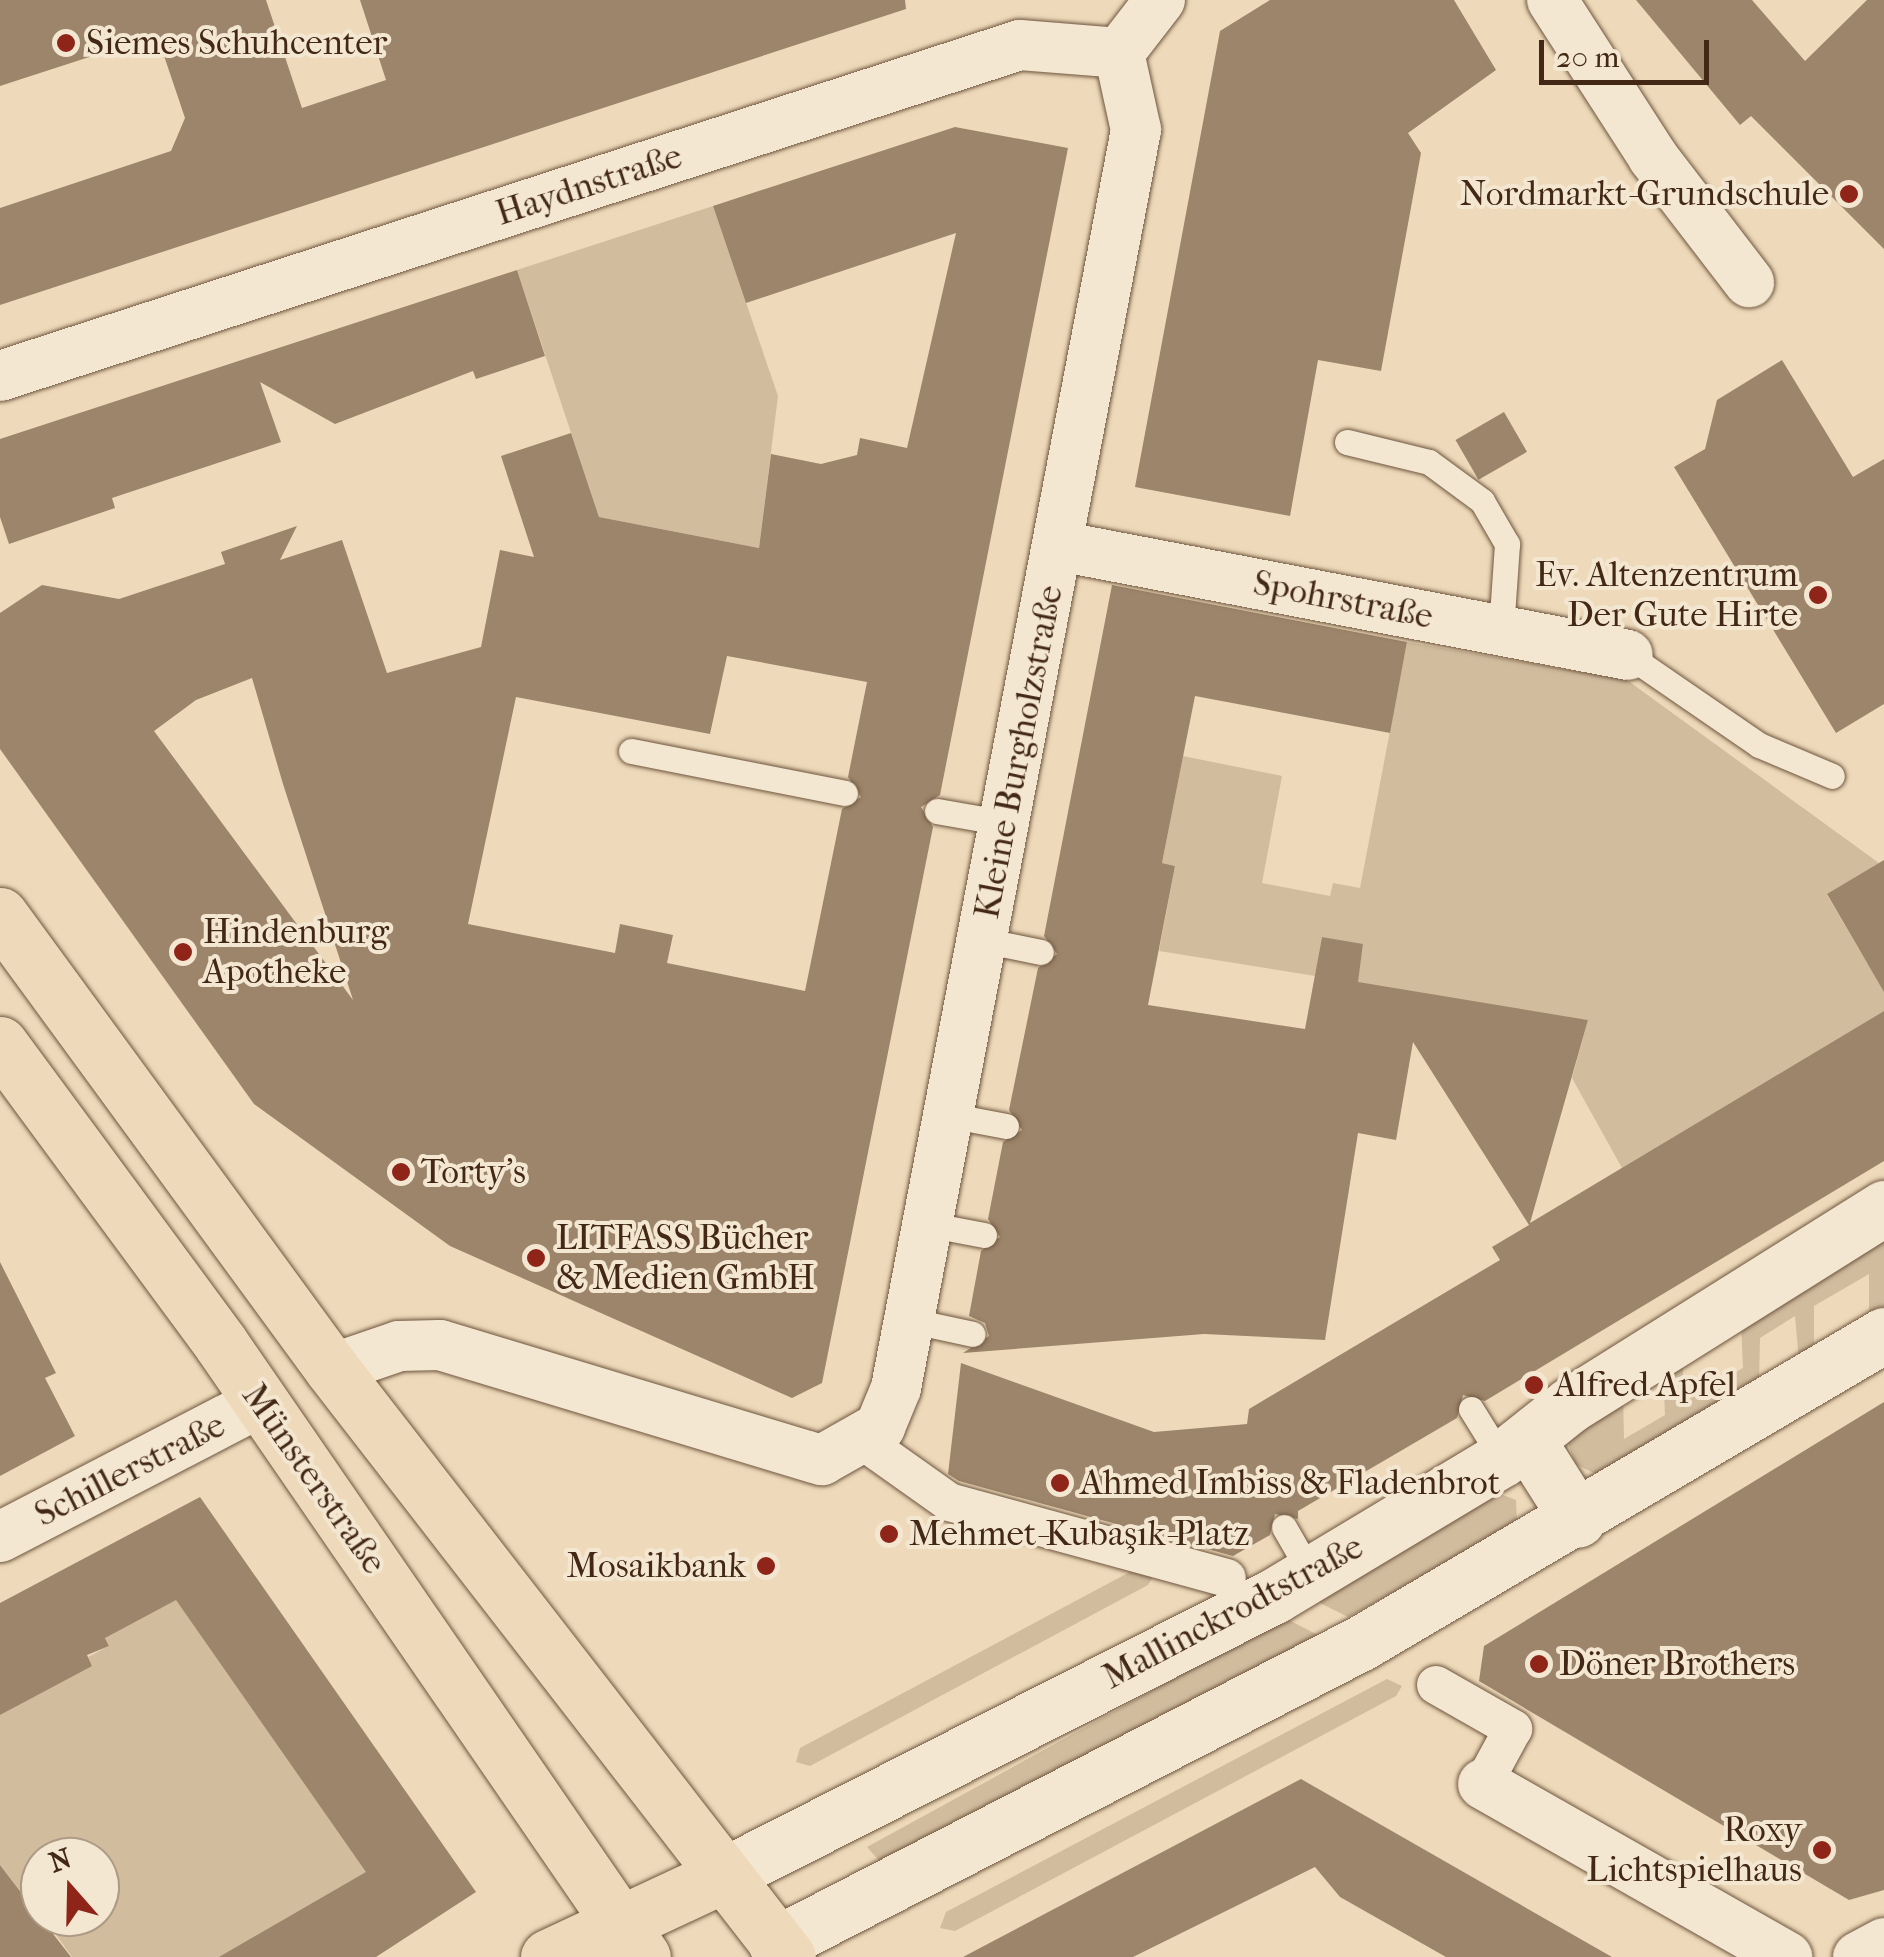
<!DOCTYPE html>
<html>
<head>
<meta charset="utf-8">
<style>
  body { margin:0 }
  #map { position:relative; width:1884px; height:1957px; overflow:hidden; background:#eedaba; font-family:"IM FELL French Canon",serif }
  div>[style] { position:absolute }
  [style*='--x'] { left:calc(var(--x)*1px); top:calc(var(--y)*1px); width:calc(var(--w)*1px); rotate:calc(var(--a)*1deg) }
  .green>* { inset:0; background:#d1bc9e }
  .building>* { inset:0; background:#9c856b; transform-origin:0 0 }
  .roads { filter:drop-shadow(0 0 2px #6e553e) drop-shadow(0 0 2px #6e553e) }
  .service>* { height:25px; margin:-12.5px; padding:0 12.5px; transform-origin:12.5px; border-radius:12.5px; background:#f4e7d2 }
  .pedestrian>* { height:38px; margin:-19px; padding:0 19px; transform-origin:19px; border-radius:19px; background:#f4e7d2 }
  .minor>* { height:50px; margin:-25px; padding:0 25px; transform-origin:25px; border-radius:25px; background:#f4e7d2 }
  .secondary>* { height:55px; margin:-27.5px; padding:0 27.5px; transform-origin:27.5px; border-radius:27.5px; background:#f4e7d2 }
  .primary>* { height:55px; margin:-27.5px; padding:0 27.5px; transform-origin:27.5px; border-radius:27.5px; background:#eedaba }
  .dots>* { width:28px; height:28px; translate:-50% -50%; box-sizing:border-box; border:5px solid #f4e7d2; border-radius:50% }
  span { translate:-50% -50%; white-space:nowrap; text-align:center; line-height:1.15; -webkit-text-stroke:8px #f4e7d2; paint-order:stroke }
  .poi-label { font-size:35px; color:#432915 }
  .left { translate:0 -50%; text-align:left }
  .right { translate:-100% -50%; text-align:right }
  .street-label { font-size:35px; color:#432915 }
  .north { position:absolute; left:20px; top:1837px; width:100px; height:100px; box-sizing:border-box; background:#f4e7d2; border:2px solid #ad9b86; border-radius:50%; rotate:340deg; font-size:28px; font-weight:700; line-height:40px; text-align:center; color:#432915 }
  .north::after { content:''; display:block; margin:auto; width:35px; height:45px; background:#8f2418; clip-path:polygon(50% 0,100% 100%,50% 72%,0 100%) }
  .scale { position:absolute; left:1539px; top:40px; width:170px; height:45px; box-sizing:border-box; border:5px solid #432915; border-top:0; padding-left:12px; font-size:30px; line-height:35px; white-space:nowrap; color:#432915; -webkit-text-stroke:8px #f4e7d2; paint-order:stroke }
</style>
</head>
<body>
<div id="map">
  <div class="green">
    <div style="clip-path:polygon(713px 206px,778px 396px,759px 548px,599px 517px,517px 270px)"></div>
    <div style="clip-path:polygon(1407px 642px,1627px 680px,1879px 863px,1827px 895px,1867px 963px,1884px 974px,1884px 1011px,1622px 1168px,1572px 1078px,1588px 1020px,1357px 984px,1363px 945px,1322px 937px,1315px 976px,1159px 951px,1175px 866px,1162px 863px,1183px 756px,1282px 776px,1262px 883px,1330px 896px,1333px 883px,1360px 888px)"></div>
    <div style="clip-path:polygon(1884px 1237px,1884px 1309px,1869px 1319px,1869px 1274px,1814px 1306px,1814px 1352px,1799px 1361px,1795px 1316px,1760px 1338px,1759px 1384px,1596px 1474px,1575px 1464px,1567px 1439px,1623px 1395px,1624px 1439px,1665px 1415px,1663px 1370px,1682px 1359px,1685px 1401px,1743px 1368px,1741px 1323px)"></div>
    <div style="clip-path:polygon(1498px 1493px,1516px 1500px,1517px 1524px,1348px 1617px,1316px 1601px)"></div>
    <div style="clip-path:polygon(1141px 1566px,1153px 1577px,1148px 1585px,810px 1766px,796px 1762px,800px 1748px)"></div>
    <div style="clip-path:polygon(evenodd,172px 1583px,335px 1827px,389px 1878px,220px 1957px,72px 1957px,46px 1921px,34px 1923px,33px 1907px,0 1865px,0 1715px,16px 1706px,12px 1697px,92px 1666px,88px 1657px,109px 1646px,105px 1637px,172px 1583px,40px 1857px,100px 1857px,100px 1917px,40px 1917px,40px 1857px)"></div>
    <div style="clip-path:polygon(1285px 1618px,1318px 1635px,881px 1863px,867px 1847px)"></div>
    <div style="clip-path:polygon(1387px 1679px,1402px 1686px,1396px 1696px,955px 1931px,940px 1928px,946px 1912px)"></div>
  </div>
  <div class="building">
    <div style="clip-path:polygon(0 0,266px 0,302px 108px,386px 80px,360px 0,905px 0,906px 9px,0 305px,0 208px,171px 151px,185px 118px,157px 35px,0 86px)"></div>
    <div style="clip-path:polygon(1270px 0,1454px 0,1496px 70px,1408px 133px,1421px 153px,1381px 371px,1318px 360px,1290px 516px,1135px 487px,1220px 31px)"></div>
    <div style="clip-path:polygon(1636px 0,1752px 0,1805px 61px,1867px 0,1884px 0,1884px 249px,1751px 116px,1740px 125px)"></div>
    <div style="clip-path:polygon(evenodd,955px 127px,1068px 148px,940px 795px,921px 807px,933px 827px,822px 1383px,792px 1398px,450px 1246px,254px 1104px,0 749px,0 613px,42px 585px,119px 599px,225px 564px,221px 552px,297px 526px,280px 560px,342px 540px,387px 673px,481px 647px,500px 550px,534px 557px,501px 456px,571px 433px,599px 517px,759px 548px,771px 454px,821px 464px,857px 455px,860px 438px,907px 448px,956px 233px,746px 303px,713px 206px,955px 127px,727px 656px,867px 682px,848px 777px,861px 797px,842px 809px,805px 991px,667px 963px,673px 935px,620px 924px,615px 953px,468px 924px,516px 697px,710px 734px,727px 656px,955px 127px,252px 678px,283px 784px,353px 1000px,154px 731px,196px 700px,252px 678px)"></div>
    <div style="clip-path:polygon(517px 270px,545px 356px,476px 379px,473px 371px,335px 424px,260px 382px,281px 442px,112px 498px,115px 508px,9px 544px,0 517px,0 439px)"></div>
    <div style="clip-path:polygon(1782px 360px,1853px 477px,1884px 459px,1884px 704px,1836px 733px,1674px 467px,1705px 449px,1717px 400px)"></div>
    <div style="left:1504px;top:412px;width:46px;height:56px;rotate:60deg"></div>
    <div style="clip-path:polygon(1112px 585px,1407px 642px,1390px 733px,1195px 696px,1162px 863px,1175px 866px,1148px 1005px,1305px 1029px,1322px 937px,1363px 944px,1358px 982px,1588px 1020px,1530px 1223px,1884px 1011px,1884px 1161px,1485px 1401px,1463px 1395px,1457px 1418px,1298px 1511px,1298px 1519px,1275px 1514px,1270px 1535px,1233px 1556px,959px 1481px,948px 1474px,961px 1363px,1154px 1432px,1247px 1424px,1249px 1409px,1500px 1260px,1492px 1247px,1529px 1225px,1413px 1042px,1396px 1140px,1358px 1133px,1325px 1340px,1204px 1334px,963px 1353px,989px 1336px,985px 1323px,969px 1316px,981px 1251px,1000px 1237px,988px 1219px,1003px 1142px,1022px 1130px,1009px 1110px,1038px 968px,1057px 954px,1044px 936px)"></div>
    <div style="clip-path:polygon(1884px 860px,1884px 992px,1827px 894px)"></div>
    <div style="clip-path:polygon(0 1262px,56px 1373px,45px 1378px,75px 1436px,0 1476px)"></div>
    <div style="clip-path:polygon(1884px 1402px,1884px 1890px,1849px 1900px,1479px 1681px,1484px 1646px)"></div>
    <div style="clip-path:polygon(200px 1497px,476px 1892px,376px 1957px,219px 1957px,366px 1872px,176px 1600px,105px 1638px,109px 1646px,87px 1655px,92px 1666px,0 1715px,0 1603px)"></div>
    <div style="clip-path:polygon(1301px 1779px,1612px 1957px,1446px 1957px,1340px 1897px,1315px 1867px,1133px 1957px,963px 1957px)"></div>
    <div style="clip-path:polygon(0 1865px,40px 1917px,71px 1957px,0 1957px)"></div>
  </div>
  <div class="roads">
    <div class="service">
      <div style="--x:1347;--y:442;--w:84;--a:13.7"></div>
      <div style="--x:1429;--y:462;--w:66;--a:36.3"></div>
      <div style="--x:1482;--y:501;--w:50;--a:59.8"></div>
      <div style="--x:1507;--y:544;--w:86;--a:94"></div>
      <div style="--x:1628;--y:655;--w:159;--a:34.5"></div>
      <div style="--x:1759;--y:745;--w:79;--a:23"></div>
      <div style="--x:631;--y:751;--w:218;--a:11.1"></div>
      <div style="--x:937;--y:811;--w:69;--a:10"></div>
      <div style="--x:982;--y:940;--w:60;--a:11.5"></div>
      <div style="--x:948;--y:1115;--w:59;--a:10.7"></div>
      <div style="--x:926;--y:1224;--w:59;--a:10.7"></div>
      <div style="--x:908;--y:1320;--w:66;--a:12.2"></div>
      <div style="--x:1471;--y:1409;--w:59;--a:58.2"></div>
      <div style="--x:1284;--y:1527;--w:54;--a:60.1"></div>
    </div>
    <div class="pedestrian">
      <div style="--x:863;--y:1441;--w:105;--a:35.3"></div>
      <div style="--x:949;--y:1502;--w:288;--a:15.3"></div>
      <div style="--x:1436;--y:1685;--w:89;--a:29.7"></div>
      <div style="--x:1513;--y:1729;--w:63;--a:118.6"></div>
    </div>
    <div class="minor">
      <div style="--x:1552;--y:0;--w:187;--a:57.2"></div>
      <div style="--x:1653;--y:157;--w:158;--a:52.5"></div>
      <div style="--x:0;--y:376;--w:1072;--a:-17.98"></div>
      <div style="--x:1020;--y:45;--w:99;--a:4.6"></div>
      <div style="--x:1119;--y:53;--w:67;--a:-52.3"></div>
      <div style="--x:1059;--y:546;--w:579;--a:10.84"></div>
      <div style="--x:332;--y:1369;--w:71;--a:-18.9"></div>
      <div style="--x:399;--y:1346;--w:41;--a:-1.4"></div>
      <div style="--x:440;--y:1345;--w:399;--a:16.8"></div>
      <div style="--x:822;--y:1460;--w:67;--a:-29.6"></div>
      <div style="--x:880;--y:1427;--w:42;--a:-67.7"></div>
      <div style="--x:896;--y:1388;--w:1281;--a:-79.2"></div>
      <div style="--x:1136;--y:130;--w:79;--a:-102.4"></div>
      <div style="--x:0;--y:1537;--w:293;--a:-27.4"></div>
      <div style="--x:1483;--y:1784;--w:350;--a:29.6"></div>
      <div style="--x:1858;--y:1957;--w:30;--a:-28"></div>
    </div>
    <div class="secondary">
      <div style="--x:1528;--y:1441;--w:93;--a:57.7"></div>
      <div style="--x:722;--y:1876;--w:619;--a:-26.9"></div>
      <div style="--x:1274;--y:1596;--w:266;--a:-31"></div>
      <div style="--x:1502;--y:1459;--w:87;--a:-38.5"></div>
      <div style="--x:1570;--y:1405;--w:371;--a:-32.1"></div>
      <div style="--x:776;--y:1944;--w:658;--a:-27.23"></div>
      <div style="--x:1361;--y:1643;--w:607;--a:-30.49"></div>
    </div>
    <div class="primary">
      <div style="--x:0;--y:915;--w:562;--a:53.82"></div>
      <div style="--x:332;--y:1369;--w:744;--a:52.21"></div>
      <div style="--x:0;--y:1044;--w:373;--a:53.6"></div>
      <div style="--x:221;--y:1344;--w:744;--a:55.46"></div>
      <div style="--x:548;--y:1957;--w:192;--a:-25"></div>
    </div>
  </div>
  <div class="dots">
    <div style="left:66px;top:43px;background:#8f2418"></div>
    <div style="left:1849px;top:194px;background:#8f2418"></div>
    <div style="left:1818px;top:595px;background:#8f2418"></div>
    <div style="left:183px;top:952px;background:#8f2418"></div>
    <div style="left:401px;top:1172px;background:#8f2418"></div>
    <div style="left:536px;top:1258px;background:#8f2418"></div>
    <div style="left:1534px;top:1385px;background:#8f2418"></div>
    <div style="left:1060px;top:1483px;background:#8f2418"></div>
    <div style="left:889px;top:1534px;background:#8f2418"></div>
    <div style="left:766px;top:1566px;background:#8f2418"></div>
    <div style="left:1539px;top:1664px;background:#8f2418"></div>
    <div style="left:1822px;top:1850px;background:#8f2418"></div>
  </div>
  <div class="poi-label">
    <span class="left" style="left:86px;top:43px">Siemes Schuhcenter</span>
    <span class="right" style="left:1829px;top:194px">Nordmarkt-Grundschule</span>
    <span class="right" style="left:1798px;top:595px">Ev. Altenzentrum<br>Der Gute Hirte</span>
    <span class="left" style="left:203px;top:952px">Hindenburg<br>Apotheke</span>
    <span class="left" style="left:421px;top:1172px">Torty's</span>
    <span class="left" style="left:556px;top:1258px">LITFASS Bücher<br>&amp; Medien GmbH</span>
    <span class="left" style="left:1554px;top:1385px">Alfred Apfel</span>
    <span class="left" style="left:1080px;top:1483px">Ahmed Imbiss &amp; Fladenbrot</span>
    <span class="left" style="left:909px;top:1534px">Mehmet-Kubaşık-Platz</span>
    <span class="right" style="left:746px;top:1566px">Mosaikbank</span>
    <span class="left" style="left:1559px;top:1664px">Döner Brothers</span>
    <span class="right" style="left:1802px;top:1850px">Roxy<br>Lichtspielhaus</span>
  </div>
  <div class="street-label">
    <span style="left:589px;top:185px;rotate:-18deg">Haydnstraße</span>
    <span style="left:1343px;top:600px;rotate:11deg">Spohrstraße</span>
    <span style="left:1019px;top:752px;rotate:-79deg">Kleine Burgholzstraße</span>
    <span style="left:130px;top:1470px;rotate:-27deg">Schillerstraße</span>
    <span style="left:314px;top:1479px;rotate:55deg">Münsterstraße</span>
    <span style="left:1233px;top:1612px;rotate:-28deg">Mallinckrodtstraße</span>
  </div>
  <div class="north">N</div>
  <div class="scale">20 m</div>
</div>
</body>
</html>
